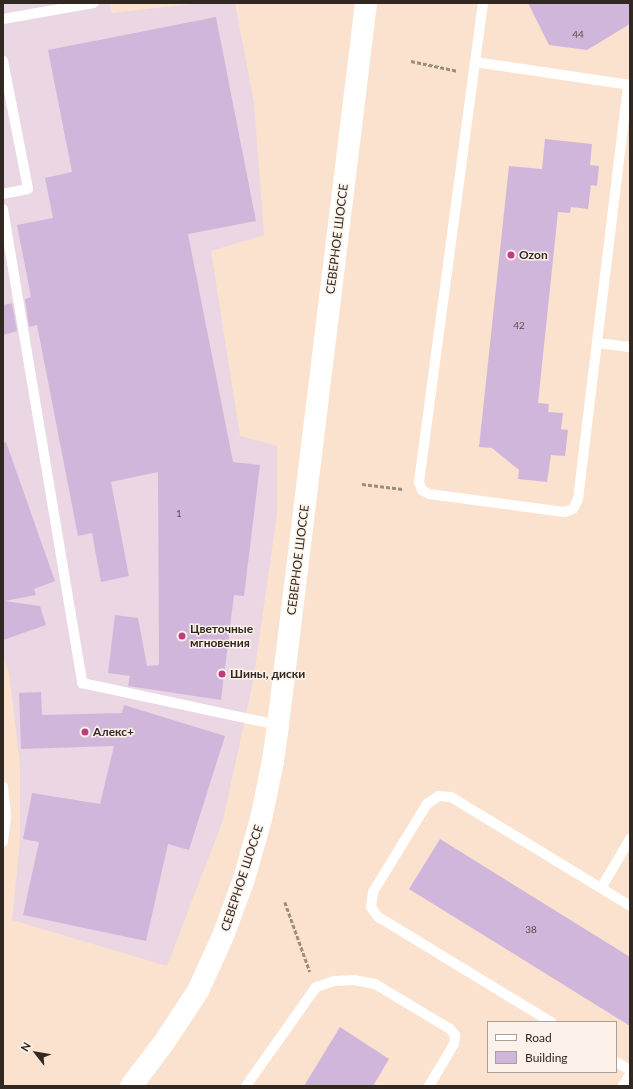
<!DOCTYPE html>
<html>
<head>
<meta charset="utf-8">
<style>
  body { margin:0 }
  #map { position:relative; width:633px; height:1089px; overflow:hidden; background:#fae2ce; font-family:Lato,sans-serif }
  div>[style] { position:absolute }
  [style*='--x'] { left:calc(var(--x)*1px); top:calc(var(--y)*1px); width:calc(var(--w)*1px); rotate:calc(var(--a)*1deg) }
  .industrial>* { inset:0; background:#ebd6e4 }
  .building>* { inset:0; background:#d1b6dc }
  .path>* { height:2.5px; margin-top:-1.25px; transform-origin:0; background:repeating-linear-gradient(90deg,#9e8d7f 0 4px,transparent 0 6px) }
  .lane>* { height:10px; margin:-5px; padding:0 5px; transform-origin:5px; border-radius:5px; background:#fff }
  .primary>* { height:22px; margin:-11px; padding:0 11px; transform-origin:11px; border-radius:11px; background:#fff }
  .dots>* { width:11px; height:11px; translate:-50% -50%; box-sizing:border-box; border:2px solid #fcf2ea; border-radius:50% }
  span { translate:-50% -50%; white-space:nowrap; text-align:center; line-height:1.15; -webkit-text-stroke:3px #fcf2ea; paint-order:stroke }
  .number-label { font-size:10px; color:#594c50 }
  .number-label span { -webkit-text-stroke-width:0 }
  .street-label { font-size:12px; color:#312821 }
  .poi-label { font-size:12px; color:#312821; font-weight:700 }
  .left { translate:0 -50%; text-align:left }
  .frame { position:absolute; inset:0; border:4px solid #312821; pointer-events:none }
  .legend { position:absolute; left:487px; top:1021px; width:130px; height:52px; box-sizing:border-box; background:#fcf2ea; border:1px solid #aba19a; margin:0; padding:5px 7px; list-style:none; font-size:12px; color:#312821 }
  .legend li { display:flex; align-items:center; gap:8px; height:20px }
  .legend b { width:20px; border:1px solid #aba19a }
  .north { position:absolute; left:16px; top:1033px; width:40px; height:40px; -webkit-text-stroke:3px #fcf2ea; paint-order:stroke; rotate:301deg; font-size:11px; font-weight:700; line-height:16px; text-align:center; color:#312821 }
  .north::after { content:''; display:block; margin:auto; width:14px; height:18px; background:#312821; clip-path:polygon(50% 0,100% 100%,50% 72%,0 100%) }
</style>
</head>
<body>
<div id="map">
  <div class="industrial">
    <div style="clip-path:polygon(3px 3px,109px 3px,112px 13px,201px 3px,235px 3px,254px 103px,264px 235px,211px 251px,240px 436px,277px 446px,277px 514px,253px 682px,223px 820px,167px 966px,12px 920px,20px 843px,20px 765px,9px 673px,3px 658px)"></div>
  </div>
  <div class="building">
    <div style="clip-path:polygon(528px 3px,630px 3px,630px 24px,587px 50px,549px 45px)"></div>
    <div style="clip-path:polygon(216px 17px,256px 221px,188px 234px,233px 462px,260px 465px,244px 596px,234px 595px,221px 700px,128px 686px,130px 676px,108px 673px,115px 615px,138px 618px,147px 666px,159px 665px,158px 472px,111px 482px,129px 576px,101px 582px,92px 533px,78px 536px,37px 325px,29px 327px,25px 299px,31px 297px,17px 225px,53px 218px,45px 178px,72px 172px,48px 50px)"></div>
    <div style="clip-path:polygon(545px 139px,592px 144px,590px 165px,599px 166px,597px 186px,591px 185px,588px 209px,571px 207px,570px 213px,558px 212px,538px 403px,549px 404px,548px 412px,563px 413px,561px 429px,568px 430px,565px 456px,551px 455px,547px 482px,518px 479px,519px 470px,492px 448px,479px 447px,509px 166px,542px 169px)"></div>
    <div style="clip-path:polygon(12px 303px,17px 331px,3px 335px,3px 305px)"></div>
    <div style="clip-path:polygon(6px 442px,55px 581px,34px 589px,36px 595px,5px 601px,40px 606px,46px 625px,3px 640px,3px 443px)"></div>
    <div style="clip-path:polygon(41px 692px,42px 715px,122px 713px,124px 705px,225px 736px,189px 850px,168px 844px,146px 941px,23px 915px,39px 842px,23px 839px,32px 793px,100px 804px,114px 746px,21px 749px,19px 693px)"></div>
    <div style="clip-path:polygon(440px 839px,630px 957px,630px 1026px,409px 889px)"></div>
    <div style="clip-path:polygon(340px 1027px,389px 1059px,373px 1086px,304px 1086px)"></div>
  </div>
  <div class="path">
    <div style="--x:411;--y:61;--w:48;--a:12"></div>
    <div style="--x:362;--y:484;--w:41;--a:7"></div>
    <div style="--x:285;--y:902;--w:74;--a:70.3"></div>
  </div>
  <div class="lane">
    <div style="--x:483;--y:3;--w:60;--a:97.7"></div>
    <div style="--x:475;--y:62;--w:157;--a:8.4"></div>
    <div style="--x:3;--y:19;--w:92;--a:-10"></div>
    <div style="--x:3;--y:61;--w:130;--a:78.9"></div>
    <div style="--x:28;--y:189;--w:25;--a:169"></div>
    <div style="--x:475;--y:62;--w:424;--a:97.6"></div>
    <div style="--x:419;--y:482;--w:9;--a:69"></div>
    <div style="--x:422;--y:490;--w:8;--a:30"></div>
    <div style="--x:429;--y:494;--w:136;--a:7.6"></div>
    <div style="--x:564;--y:512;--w:9;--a:-18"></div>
    <div style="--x:573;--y:509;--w:11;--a:-63"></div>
    <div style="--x:578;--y:499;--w:417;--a:-83.1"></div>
    <div style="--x:3;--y:209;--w:481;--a:80.5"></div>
    <div style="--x:82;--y:683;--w:200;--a:12.1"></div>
    <div style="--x:597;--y:343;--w:33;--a:7"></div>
    <div style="--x:3;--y:787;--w:30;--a:84"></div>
    <div style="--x:6;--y:817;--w:25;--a:97"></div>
    <div style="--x:601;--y:888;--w:57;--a:-59.4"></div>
    <div style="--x:551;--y:1022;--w:202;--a:-148.7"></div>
    <div style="--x:378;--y:917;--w:12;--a:-125"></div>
    <div style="--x:371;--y:907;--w:15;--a:-82"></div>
    <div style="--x:373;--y:892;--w:103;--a:-58.5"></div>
    <div style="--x:427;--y:804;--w:14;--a:-34"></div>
    <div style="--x:439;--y:796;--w:12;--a:5"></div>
    <div style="--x:451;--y:797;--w:210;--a:31.3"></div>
    <div style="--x:616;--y:1062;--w:16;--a:30"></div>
    <div style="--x:246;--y:1086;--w:121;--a:-54.7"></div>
    <div style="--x:316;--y:987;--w:20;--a:-18"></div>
    <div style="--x:335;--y:981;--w:19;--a:-3"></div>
    <div style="--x:354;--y:980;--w:21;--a:11"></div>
    <div style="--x:375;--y:984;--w:87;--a:31"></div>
    <div style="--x:450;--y:1029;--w:8;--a:50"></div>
    <div style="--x:455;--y:1035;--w:9;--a:96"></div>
    <div style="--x:454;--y:1044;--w:49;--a:120.8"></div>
    <div style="--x:623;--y:1086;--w:14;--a:-60"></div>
  </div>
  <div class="primary">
    <div style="--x:131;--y:1086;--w:56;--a:-52.9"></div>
    <div style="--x:165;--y:1041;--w:60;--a:-56.6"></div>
    <div style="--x:198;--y:991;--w:60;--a:-65.6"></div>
    <div style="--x:223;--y:936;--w:61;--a:-69.8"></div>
    <div style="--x:244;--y:879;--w:62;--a:-74.2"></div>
    <div style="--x:261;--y:819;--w:59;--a:-78.3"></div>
    <div style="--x:273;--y:761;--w:36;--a:-82"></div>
    <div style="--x:278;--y:725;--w:727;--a:-83.05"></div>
  </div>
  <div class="dots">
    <div style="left:511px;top:255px;background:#c13c7f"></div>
    <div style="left:182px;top:636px;background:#c13c7f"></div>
    <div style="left:222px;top:674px;background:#c13c7f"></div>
    <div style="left:85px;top:732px;background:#c13c7f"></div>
  </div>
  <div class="number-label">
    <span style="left:578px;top:35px">44</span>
    <span style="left:519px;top:326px">42</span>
    <span style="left:179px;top:514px">1</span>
    <span style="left:531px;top:930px">38</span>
  </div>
  <div class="street-label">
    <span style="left:337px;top:239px;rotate:-83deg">СЕВЕРНОЕ ШОССЕ</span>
    <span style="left:298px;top:560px;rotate:-83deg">СЕВЕРНОЕ ШОССЕ</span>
    <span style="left:242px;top:878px;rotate:-72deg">СЕВЕРНОЕ ШОССЕ</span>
  </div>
  <div class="poi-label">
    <span class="left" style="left:519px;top:255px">Ozon</span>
    <span class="left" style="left:190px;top:636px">Цветочные<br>мгновения</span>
    <span class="left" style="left:230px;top:674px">Шины, диски</span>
    <span class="left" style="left:93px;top:732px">Алекс+</span>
  </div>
  <div class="frame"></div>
  <ul class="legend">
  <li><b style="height:5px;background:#fff"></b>Road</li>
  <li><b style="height:11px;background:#d1b6dc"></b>Building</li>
  </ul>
  <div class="north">N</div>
</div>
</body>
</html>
